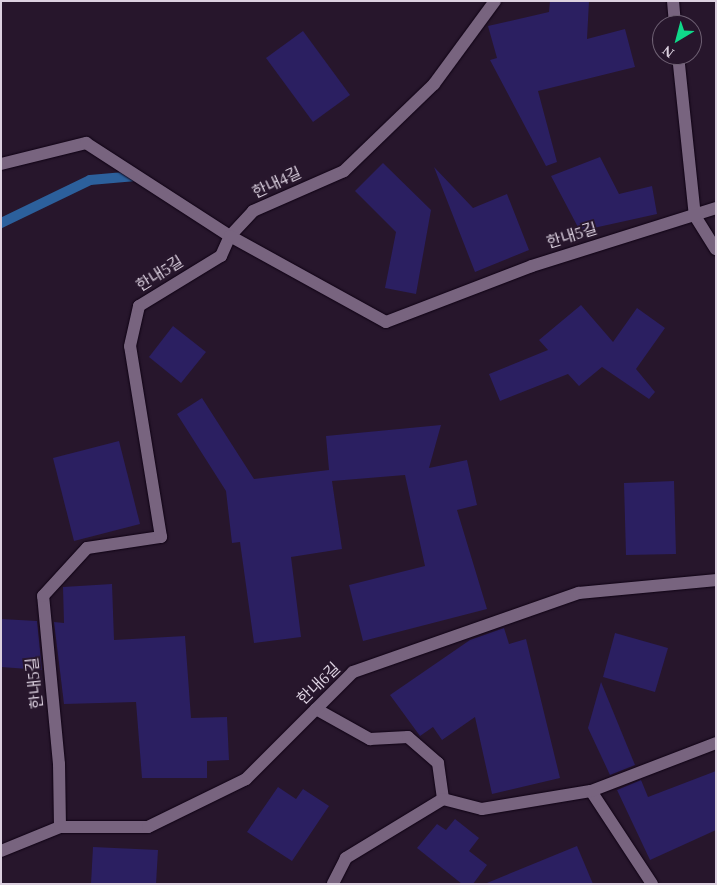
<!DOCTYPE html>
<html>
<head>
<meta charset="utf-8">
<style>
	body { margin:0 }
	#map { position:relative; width:717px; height:885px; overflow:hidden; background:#27162c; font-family:"Times New Roman","Noto Sans KR",serif }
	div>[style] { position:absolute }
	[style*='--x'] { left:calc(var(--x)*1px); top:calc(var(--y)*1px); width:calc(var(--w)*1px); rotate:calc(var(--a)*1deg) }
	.stream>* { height:10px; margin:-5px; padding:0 5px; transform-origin:5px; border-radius:5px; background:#2c609c }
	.building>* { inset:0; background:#2b1f61 }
	.roads { filter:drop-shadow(0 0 1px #0f0214) drop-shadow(0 0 1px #0f0214) }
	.minor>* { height:12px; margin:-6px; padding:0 6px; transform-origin:6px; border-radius:6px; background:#78647f }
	span { translate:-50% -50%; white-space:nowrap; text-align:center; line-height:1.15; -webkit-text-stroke:4px #27162c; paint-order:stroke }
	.street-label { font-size:16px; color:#dcd1e0 }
	.frame { position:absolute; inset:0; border:2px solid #dcd1e0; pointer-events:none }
	.north { position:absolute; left:652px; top:15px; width:50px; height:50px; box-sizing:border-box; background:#27162c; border:1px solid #6f6174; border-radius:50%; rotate:217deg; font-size:14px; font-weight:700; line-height:20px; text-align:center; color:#dcd1e0 }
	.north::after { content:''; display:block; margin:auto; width:18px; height:22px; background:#0fd98a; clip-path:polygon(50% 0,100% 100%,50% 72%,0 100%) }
</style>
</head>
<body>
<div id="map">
	<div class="stream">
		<div style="--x:1;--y:223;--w:99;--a:-25.8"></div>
		<div style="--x:90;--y:180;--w:46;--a:-5"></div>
	</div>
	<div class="building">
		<div style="clip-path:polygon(550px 1px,589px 1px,587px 39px,625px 29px,635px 67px,538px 91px,557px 162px,546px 166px,490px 60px,497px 58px,488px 26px,549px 12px)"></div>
		<div style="clip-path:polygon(303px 31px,350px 95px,313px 122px,266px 58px)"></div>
		<div style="clip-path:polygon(600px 157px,619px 194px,652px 186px,657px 214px,580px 231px,551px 176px)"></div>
		<div style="clip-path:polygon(383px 163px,431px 210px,416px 294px,385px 288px,396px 232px,355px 191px)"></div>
		<div style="clip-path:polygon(434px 167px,473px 208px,507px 194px,529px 250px,475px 272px)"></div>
		<div style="clip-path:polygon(581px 305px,613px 342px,637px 308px,665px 328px,636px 369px,655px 392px,649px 399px,602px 367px,579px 386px,568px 374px,500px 401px,489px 374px,548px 350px,539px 340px)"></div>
		<div style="clip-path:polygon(173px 326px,206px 352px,181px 383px,149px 357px)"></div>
		<div style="clip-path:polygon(202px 398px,254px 479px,329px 470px,326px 436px,441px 425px,429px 468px,467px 460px,477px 505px,457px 510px,487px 609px,363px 641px,349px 585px,425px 566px,405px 475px,332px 481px,342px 549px,291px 557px,301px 637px,254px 643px,240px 542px,232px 543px,226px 491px,177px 414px)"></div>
		<div style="clip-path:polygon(119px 441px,140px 524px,74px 541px,53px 458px)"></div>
		<div style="clip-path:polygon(674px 481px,676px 554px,626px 555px,624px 483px)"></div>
		<div style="clip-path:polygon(112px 584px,114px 640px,185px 636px,191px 718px,227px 717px,229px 760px,207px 761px,207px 778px,142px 778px,136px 702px,64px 704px,54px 622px,64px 623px,63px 587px)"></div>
		<div style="clip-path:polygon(1px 619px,37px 621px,42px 670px,1px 667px)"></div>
		<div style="clip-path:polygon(504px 628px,509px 644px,526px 639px,560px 778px,492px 794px,475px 717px,442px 740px,433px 727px,420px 736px,390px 695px,470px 640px)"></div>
		<div style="clip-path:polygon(615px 633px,668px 648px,655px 692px,603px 677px)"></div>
		<div style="clip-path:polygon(601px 682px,635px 765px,610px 775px,588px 728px)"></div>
		<div style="clip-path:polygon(716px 771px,716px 830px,650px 860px,617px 790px,641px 780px,648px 797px)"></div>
		<div style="clip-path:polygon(278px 787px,296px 799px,303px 789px,329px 806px,292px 861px,247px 832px)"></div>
		<div style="clip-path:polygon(455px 819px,479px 838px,469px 851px,487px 865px,473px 884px,462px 884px,417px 848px,437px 824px,446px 830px)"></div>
		<div style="clip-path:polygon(577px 846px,593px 884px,487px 884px,487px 883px)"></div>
		<div style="clip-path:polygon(93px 847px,158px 850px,156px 884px,91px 884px)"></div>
	</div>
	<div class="roads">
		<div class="minor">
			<div style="--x:673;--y:1;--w:24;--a:85"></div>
			<div style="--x:678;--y:55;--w:162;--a:84"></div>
			<div style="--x:695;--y:216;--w:39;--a:58"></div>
			<div style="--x:1;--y:164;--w:88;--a:-13.9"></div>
			<div style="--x:86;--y:143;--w:171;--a:32.9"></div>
			<div style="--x:230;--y:236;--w:34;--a:-47"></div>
			<div style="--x:253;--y:211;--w:99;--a:-23.7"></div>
			<div style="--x:344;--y:171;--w:125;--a:-44"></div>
			<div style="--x:434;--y:84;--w:103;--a:-53.7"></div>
			<div style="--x:316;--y:709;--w:62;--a:29.1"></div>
			<div style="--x:370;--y:739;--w:38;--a:-3"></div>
			<div style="--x:408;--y:737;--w:40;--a:41"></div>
			<div style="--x:438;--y:763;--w:36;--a:82"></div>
			<div style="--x:443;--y:799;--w:114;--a:148.7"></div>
			<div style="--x:346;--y:858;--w:29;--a:117"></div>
			<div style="--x:591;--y:791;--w:111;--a:56.7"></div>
			<div style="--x:443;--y:799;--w:40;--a:14.4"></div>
			<div style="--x:482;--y:809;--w:110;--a:-9.4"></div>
			<div style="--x:591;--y:791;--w:134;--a:-21"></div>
			<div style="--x:60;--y:827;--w:63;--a:-90.9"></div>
			<div style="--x:59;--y:764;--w:169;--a:-95.4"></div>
			<div style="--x:43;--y:596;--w:65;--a:-47.5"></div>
			<div style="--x:87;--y:548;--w:75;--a:-8.5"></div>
			<div style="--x:161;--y:537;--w:193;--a:-99.2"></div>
			<div style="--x:130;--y:346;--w:41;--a:-77.3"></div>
			<div style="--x:139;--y:306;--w:96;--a:-31.4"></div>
			<div style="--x:221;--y:256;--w:22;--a:-66"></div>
			<div style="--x:230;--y:236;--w:178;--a:28.9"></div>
			<div style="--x:386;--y:322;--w:156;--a:-21"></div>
			<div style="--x:532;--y:266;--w:193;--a:-17.5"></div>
			<div style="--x:1;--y:851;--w:64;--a:-22.1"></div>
			<div style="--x:60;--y:827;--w:88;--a:0"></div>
			<div style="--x:148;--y:827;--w:109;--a:-26.1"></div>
			<div style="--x:246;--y:779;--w:151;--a:-45"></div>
			<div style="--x:353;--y:672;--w:239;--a:-19.3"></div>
			<div style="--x:579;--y:593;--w:138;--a:-5.4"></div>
		</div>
	</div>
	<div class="street-label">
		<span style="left:277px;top:183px;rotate:-25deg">한내4길</span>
		<span style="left:572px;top:236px;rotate:-17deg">한내5길</span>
		<span style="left:160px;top:274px;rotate:-32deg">한내5길</span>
		<span style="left:35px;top:683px;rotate:-96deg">한내5길</span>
		<span style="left:319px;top:684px;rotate:-44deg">한내6길</span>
	</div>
	<div class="frame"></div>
	<div class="north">N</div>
</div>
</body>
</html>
